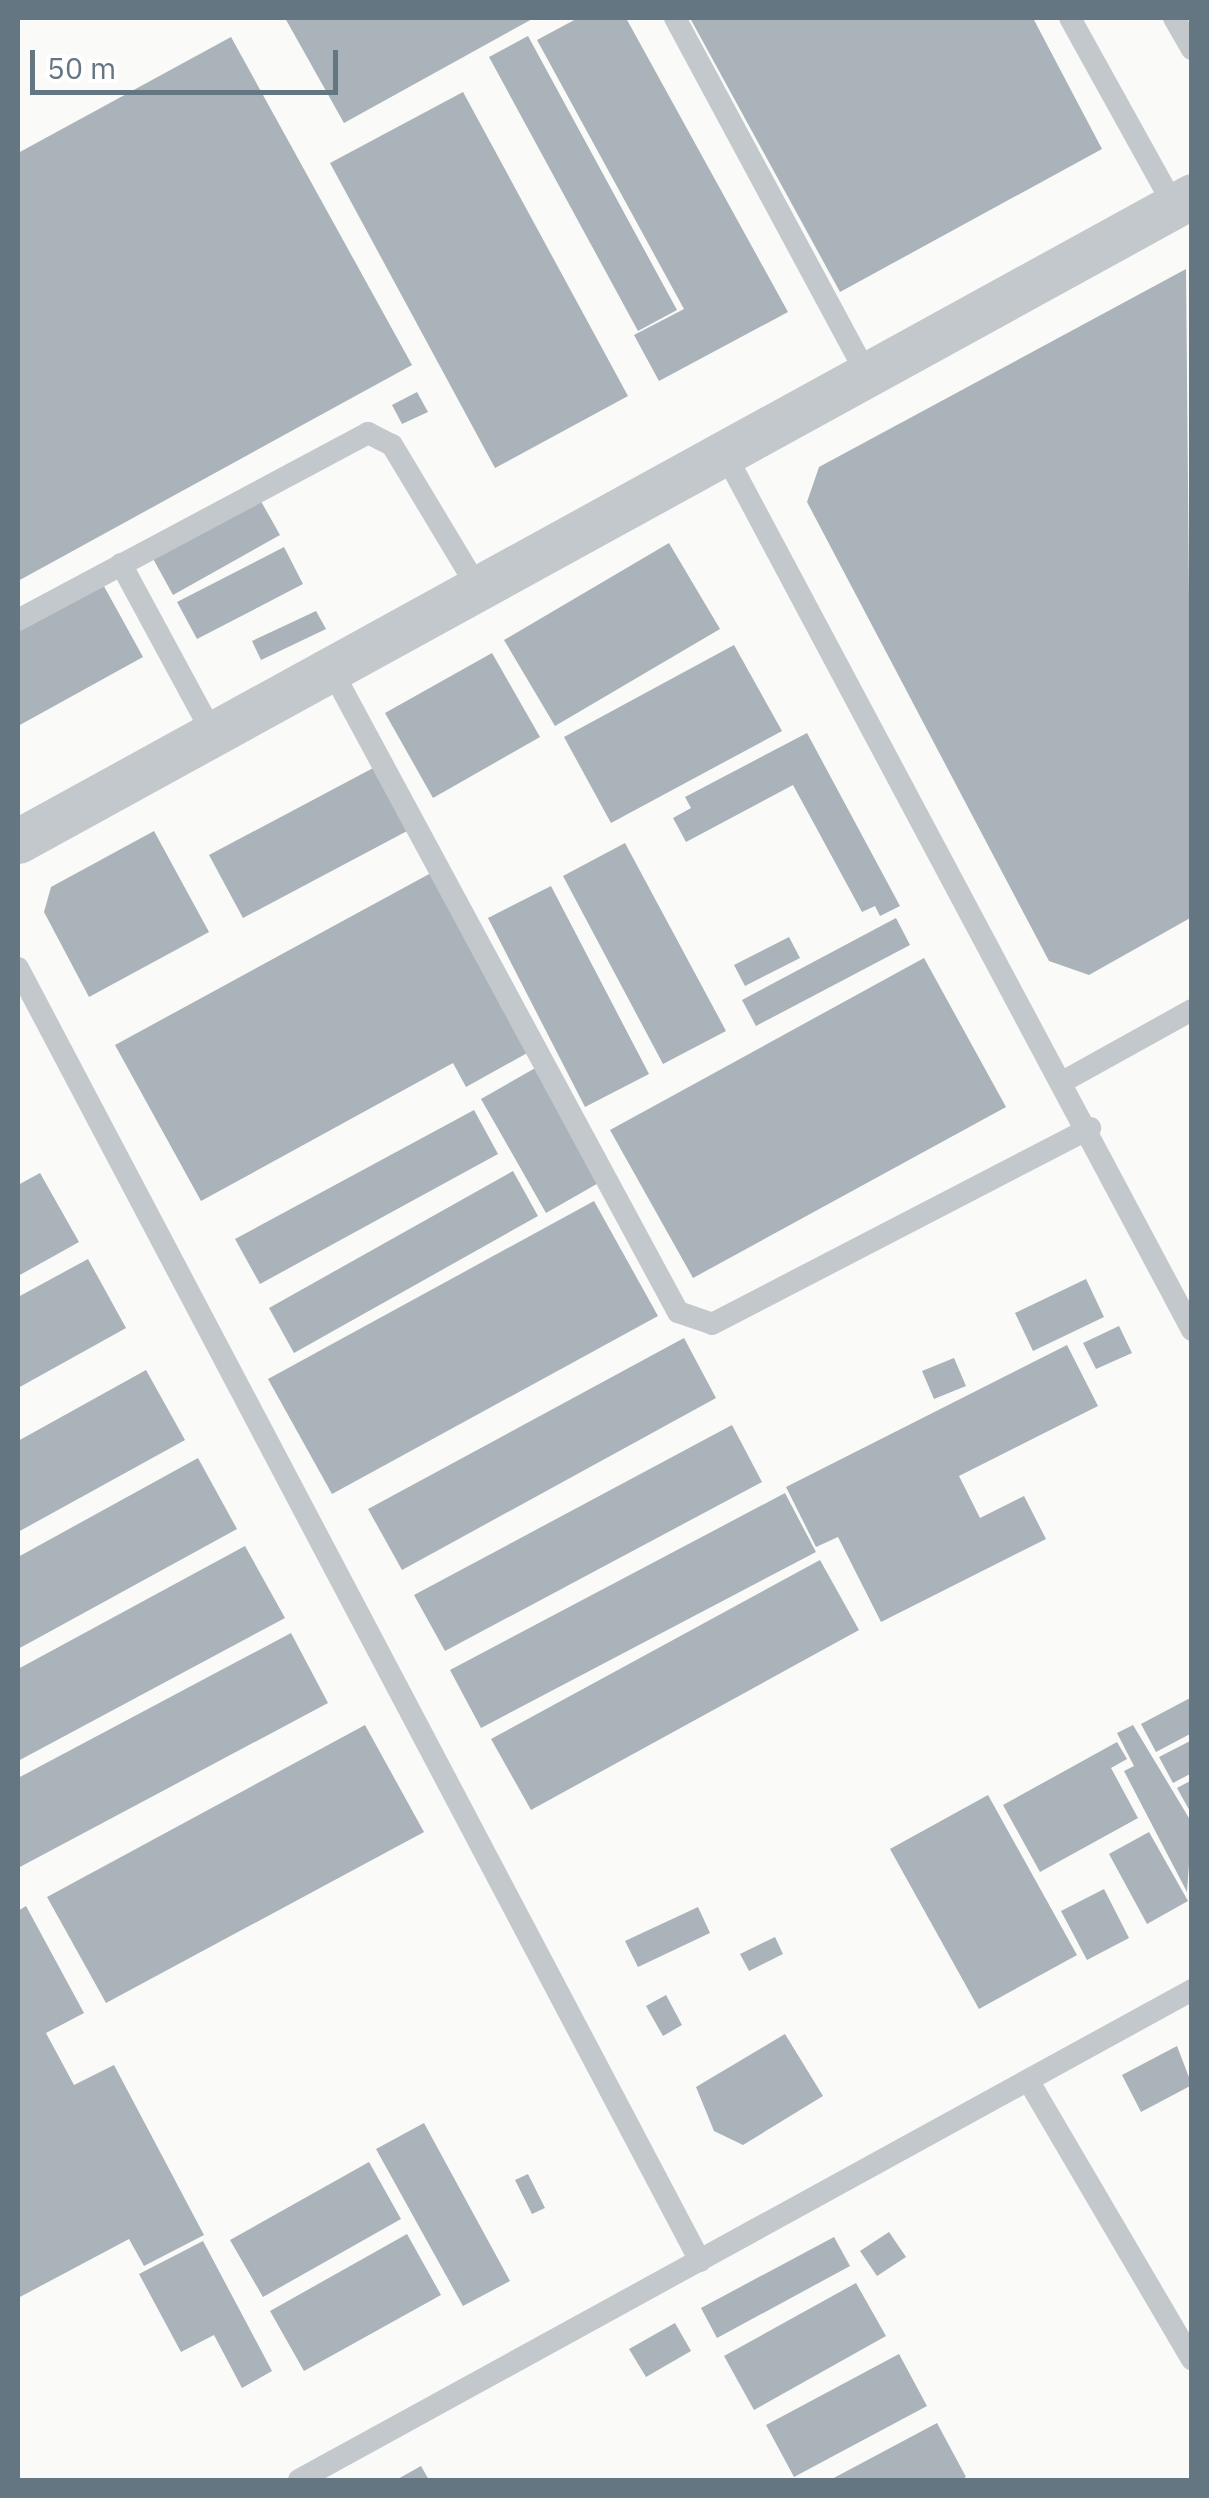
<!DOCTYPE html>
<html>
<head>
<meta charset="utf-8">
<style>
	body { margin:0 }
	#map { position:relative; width:1209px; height:2498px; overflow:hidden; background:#fafaf8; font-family:"IBM Plex Sans",sans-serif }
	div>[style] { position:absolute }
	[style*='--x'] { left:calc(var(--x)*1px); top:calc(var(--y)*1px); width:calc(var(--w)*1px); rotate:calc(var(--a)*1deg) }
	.building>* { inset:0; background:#aab3b9 }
	.service>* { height:22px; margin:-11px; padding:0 11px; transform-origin:11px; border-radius:11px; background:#c3c8cc }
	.minor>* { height:45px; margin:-22.5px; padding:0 22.5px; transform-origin:22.5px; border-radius:22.5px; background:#c3c8cc }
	span { translate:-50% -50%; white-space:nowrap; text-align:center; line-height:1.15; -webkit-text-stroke:10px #fff; paint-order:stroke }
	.frame { position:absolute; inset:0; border:20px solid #657683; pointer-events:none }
	.scale { position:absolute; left:30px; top:50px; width:308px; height:45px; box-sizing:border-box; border:5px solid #657683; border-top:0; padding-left:12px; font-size:30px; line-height:35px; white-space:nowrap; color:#657683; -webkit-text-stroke:8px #fff; paint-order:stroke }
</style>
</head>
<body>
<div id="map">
	<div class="building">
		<div style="clip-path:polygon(285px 18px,534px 18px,344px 123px)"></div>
		<div style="clip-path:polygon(578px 18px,626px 18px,788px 312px,659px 381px,634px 335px,684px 309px,537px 40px)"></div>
		<div style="clip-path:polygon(690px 18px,1033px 18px,1102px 149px,840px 292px)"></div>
		<div style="clip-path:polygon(528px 36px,677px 310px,638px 331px,489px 57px)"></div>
		<div style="clip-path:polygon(231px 37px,412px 365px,18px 581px,18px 153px)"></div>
		<div style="clip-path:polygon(463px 92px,628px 396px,495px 468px,330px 163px)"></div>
		<div style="clip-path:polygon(1186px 269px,1192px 917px,1089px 975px,1049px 961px,807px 502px,819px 467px)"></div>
		<div style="clip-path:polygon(417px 392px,428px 412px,402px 424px,392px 405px)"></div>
		<div style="clip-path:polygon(258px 496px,280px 535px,173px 595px,151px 555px)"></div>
		<div style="clip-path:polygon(669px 543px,720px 629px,555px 726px,504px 640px)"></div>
		<div style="clip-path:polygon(284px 547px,303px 584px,197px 639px,177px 602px)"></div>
		<div style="clip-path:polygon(100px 579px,143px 657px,18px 726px,18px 624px)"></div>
		<div style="clip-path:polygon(316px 611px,326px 629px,261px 660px,252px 641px)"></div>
		<div style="clip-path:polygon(734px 645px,782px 731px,611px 823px,564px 737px)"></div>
		<div style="clip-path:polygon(492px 653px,540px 737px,433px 798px,385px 713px)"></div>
		<div style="clip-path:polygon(807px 733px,900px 906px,880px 916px,875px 906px,862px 912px,793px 785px,686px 842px,673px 818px,691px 808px,685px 797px)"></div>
		<div style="clip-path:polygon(375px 767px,409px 830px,243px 918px,209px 855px)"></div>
		<div style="clip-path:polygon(154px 831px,209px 932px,89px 997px,44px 912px,51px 887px)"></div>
		<div style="clip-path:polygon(625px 843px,726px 1031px,663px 1064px,563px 876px)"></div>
		<div style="clip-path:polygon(431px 873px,529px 1052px,466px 1087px,453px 1063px,201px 1201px,115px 1045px)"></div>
		<div style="clip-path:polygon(551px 886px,649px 1074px,585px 1107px,488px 918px)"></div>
		<div style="clip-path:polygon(896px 918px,910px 945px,756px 1026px,742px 1000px)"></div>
		<div style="clip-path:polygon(789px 937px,800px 958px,745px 986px,734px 965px)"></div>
		<div style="clip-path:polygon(924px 958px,1006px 1107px,693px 1278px,610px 1130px)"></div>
		<div style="clip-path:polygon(537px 1067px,602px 1181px,546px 1213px,481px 1099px)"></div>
		<div style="clip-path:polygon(474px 1110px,498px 1154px,260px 1284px,235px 1239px)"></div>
		<div style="clip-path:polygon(513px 1171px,538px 1216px,294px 1353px,269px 1308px)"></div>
		<div style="clip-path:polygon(40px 1173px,79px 1242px,18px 1276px,18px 1185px)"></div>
		<div style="clip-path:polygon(594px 1201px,658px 1316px,332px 1494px,268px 1379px)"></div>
		<div style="clip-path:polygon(88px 1259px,126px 1328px,18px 1388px,18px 1297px)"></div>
		<div style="clip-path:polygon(1086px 1279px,1104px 1317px,1033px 1351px,1015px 1313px)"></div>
		<div style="clip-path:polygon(1119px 1326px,1132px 1353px,1096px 1369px,1083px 1343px)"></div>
		<div style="clip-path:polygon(684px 1338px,716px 1398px,402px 1570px,368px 1509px)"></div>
		<div style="clip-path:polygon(1067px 1345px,1098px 1406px,959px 1476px,980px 1518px,1024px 1496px,1046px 1539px,881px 1622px,838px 1537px,816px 1547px,786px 1487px)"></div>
		<div style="clip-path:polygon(954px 1358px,966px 1386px,934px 1399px,922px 1371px)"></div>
		<div style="clip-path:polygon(146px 1370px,185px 1440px,18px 1532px,18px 1441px)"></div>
		<div style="clip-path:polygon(732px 1425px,762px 1482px,445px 1651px,414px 1595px)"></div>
		<div style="clip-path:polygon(198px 1458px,237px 1529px,18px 1649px,18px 1557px)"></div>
		<div style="clip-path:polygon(785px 1493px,816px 1552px,481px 1728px,450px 1670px)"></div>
		<div style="clip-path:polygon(245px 1546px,285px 1618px,18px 1761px,18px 1669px)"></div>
		<div style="clip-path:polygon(820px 1560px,859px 1630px,531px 1810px,491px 1739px)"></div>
		<div style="clip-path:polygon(291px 1633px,328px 1703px,18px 1868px,18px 1778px)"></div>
		<div style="clip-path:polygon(1192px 1697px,1192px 1733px,1156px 1752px,1141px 1724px)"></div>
		<div style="clip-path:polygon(365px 1725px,424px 1832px,106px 2003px,47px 1897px)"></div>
		<div style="clip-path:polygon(1133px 1725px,1192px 1823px,1187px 1892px,1124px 1771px,1134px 1766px,1117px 1733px)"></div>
		<div style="clip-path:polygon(1192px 1740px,1192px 1773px,1173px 1783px,1159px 1757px)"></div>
		<div style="clip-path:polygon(1117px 1742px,1127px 1759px,1111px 1768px,1138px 1818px,1040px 1872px,1003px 1805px)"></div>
		<div style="clip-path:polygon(1192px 1780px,1192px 1815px,1177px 1788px)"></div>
		<div style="clip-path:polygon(988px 1795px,1077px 1955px,979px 2009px,890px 1849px)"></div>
		<div style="clip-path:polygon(1149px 1832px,1188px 1901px,1147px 1924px,1109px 1854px)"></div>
		<div style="clip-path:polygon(1104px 1889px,1129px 1938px,1087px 1960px,1061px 1911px)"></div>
		<div style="clip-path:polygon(26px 1906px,84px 2013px,46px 2033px,74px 2085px,114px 2065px,204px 2235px,144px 2266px,129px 2239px,18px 2298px,18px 1911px)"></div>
		<div style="clip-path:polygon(698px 1907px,710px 1933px,638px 1967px,625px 1941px)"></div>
		<div style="clip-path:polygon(775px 1937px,783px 1954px,749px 1971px,740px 1954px)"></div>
		<div style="clip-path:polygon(666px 1995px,682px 2025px,663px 2036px,646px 2006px)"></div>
		<div style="clip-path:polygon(785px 2034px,823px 2096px,743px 2145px,714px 2131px,696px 2087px)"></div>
		<div style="clip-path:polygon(1177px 2046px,1192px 2085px,1141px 2112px,1122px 2075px)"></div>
		<div style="clip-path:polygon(424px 2123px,510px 2281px,463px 2306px,376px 2149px)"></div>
		<div style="clip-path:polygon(369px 2162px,401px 2219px,263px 2297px,230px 2240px)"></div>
		<div style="clip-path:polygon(528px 2174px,545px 2208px,532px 2214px,515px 2180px)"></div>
		<div style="clip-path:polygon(889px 2232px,906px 2257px,877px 2276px,860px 2251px)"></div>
		<div style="clip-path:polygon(407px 2234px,441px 2295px,304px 2371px,270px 2311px)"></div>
		<div style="clip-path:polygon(834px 2237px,850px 2266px,717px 2338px,701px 2308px)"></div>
		<div style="clip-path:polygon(203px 2241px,272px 2371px,242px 2388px,214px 2335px,181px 2352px,139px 2274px)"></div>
		<div style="clip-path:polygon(856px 2283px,886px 2336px,754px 2410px,724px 2356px)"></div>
		<div style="clip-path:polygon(675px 2323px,691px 2351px,646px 2377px,629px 2349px)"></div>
		<div style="clip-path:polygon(899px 2354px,927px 2406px,794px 2477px,766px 2425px)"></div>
		<div style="clip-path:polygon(937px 2423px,966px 2477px,960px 2480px,830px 2480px)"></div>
		<div style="clip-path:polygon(421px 2466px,429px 2480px,396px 2480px)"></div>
	</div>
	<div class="service">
		<div style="--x:675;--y:18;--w:405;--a:61.7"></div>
		<div style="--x:1070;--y:18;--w:215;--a:61"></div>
		<div style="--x:1174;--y:18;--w:36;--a:60"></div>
		<div style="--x:724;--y:452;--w:995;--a:61.94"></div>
		<div style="--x:121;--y:564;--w:193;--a:61.6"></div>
		<div style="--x:18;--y:620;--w:397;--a:-28.1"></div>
		<div style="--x:368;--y:433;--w:27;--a:27"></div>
		<div style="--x:392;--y:445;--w:167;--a:59"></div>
		<div style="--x:331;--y:669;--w:731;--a:61.65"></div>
		<div style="--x:678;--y:1312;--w:36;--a:19"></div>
		<div style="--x:712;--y:1324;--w:426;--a:-27.4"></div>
		<div style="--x:18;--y:968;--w:1462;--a:62.19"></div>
		<div style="--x:1064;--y:1081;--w:146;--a:-29"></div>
		<div style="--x:1028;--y:2080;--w:324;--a:59.6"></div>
		<div style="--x:299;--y:2480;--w:1019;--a:-28.75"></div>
	</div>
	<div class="minor">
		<div style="--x:18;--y:841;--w:1340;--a:-28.78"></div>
	</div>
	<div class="frame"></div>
	<div class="scale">50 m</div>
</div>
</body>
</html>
